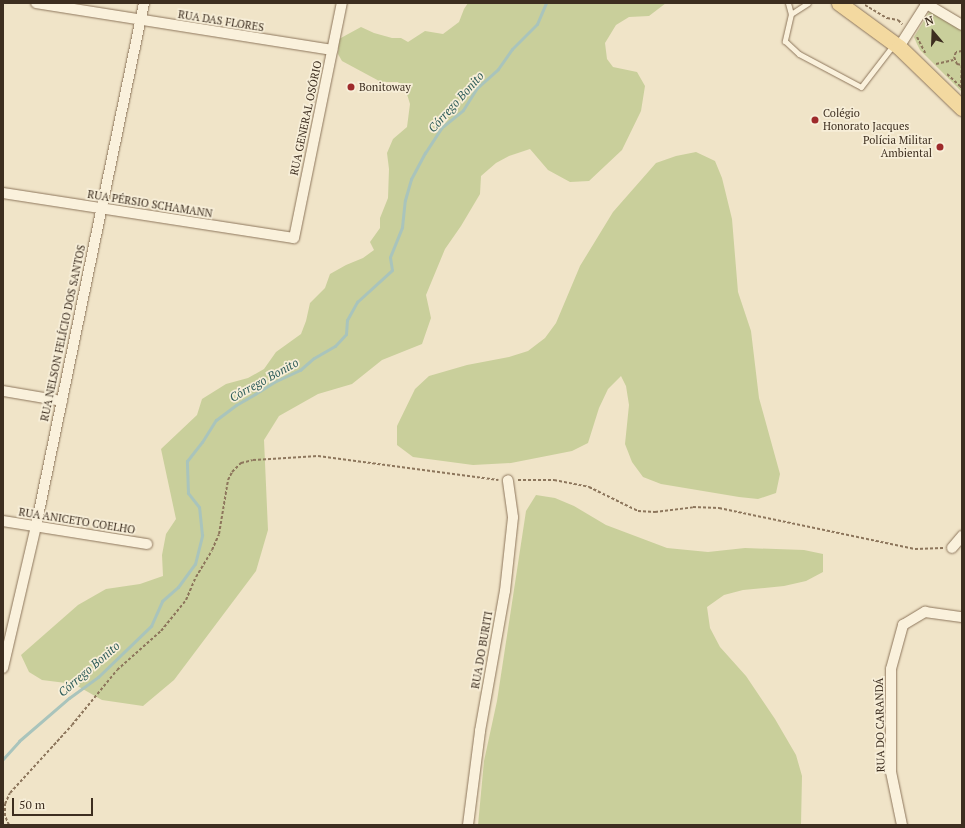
<!DOCTYPE html>
<html>
<head>
<meta charset="utf-8">
<style>
	body { margin:0 }
	#map { position:relative; width:965px; height:828px; overflow:hidden; background:#f0e4c8; font-family:"PT Serif",serif }
	div>[style] { position:absolute }
	[style*='--x'] { left:calc(var(--x)*1px); top:calc(var(--y)*1px); width:calc(var(--w)*1px); rotate:calc(var(--a)*1deg) }
	.green>* { inset:0; background:#c9cf9b }
	.stream>* { height:3px; margin:-1.5px; padding:0 1.5px; transform-origin:1.5px; border-radius:1.5px; background:#a9c4bc }
	.path>* { height:2px; margin-top:-1px; transform-origin:0; background:repeating-linear-gradient(90deg,#8d765c 0 3px,transparent 0 5px) }
	.roads { filter:drop-shadow(0 0 1px #8d765c) drop-shadow(0 0 1px #8d765c) }
	.service>* { height:5px; margin:-2.5px; padding:0 2.5px; transform-origin:2.5px; border-radius:2.5px; background:#faf1dc }
	.minor>* { height:10px; margin:-5px; padding:0 5px; transform-origin:5px; border-radius:5px; background:#faf1dc }
	.primary>* { height:15px; margin:-7.5px; padding:0 7.5px; transform-origin:7.5px; border-radius:7.5px; background:#f3d9a0 }
	.dots>* { width:11px; height:11px; translate:-50% -50%; box-sizing:border-box; border:2px solid #f7eed8; border-radius:50% }
	span { translate:-50% -50%; white-space:nowrap; text-align:center; line-height:1.15; -webkit-text-stroke:3.5px #f7eed8; paint-order:stroke }
	.street-label { font-size:11px; color:#3d2e20 }
	.poi-label { font-size:11px; color:#3d2e20 }
	.left { translate:0 -50%; text-align:left }
	.right { translate:-100% -50%; text-align:right }
	.water-label { font-size:12px; color:#2f5d5a; font-style:italic }
	.frame { position:absolute; inset:0; border:4px solid #3d2e20; pointer-events:none }
	.north { position:absolute; left:913px; top:12px; width:40px; height:40px; -webkit-text-stroke:3px #f7eed8; paint-order:stroke; rotate:341deg; font-size:11px; font-weight:700; line-height:16px; text-align:center; color:#3d2e20 }
	.north::after { content:''; display:block; margin:auto; width:14px; height:18px; background:#3d2e20; clip-path:polygon(50% 0,100% 100%,50% 72%,0 100%) }
	.scale { position:absolute; left:12px; top:798px; width:81px; height:18px; box-sizing:border-box; border:2px solid #3d2e20; border-top:0; padding-left:5px; font-size:12px; line-height:14px; white-space:nowrap; color:#3d2e20; -webkit-text-stroke:3px #f7eed8; paint-order:stroke }
</style>
</head>
<body>
<div id="map">
	<div class="green">
		<div style="clip-path:polygon(468px 3px,666px 3px,649px 16px,629px 17px,616px 25px,605px 43px,607px 59px,613px 67px,637px 72px,645px 86px,641px 111px,622px 150px,589px 181px,570px 182px,548px 170px,530px 149px,509px 156px,496px 163px,481px 176px,480px 194px,461px 226px,445px 249px,426px 295px,431px 318px,422px 344px,382px 360px,352px 384px,318px 394px,279px 416px,264px 440px,268px 530px,256px 571px,174px 680px,143px 706px,102px 700px,74px 684px,42px 680px,29px 672px,21px 655px,78px 605px,106px 589px,140px 584px,163px 576px,162px 555px,166px 534px,176px 519px,161px 449px,197px 415px,202px 399px,226px 384px,248px 378px,264px 369px,276px 352px,301px 334px,306px 321px,310px 303px,325px 288px,330px 274px,346px 265px,363px 258px,374px 250px,370px 242px,380px 228px,380px 218px,388px 198px,389px 169px,387px 153px,393px 139px,407px 127px,410px 104px,406px 91px,398px 82px,381px 82px,342px 61px,338px 54px,339px 39px,361px 27px,374px 33px,392px 38px,401px 38px,408px 42px,425px 31px,443px 34px,459px 22px,464px 9px)"></div>
		<div style="clip-path:polygon(930px 11px,962px 30px,962px 92px,920px 50px,917px 44px,914px 37px)"></div>
		<div style="clip-path:polygon(696px 152px,715px 161px,722px 178px,732px 219px,738px 292px,751px 331px,759px 398px,780px 474px,776px 493px,758px 499px,739px 497px,661px 484px,643px 477px,632px 462px,625px 444px,629px 405px,626px 386px,621px 376px,608px 389px,599px 408px,588px 443px,572px 451px,511px 463px,473px 465px,413px 457px,397px 445px,397px 426px,415px 389px,429px 376px,467px 365px,509px 357px,528px 351px,545px 338px,556px 323px,580px 266px,613px 212px,656px 163px,676px 156px)"></div>
		<div style="clip-path:polygon(536px 495px,555px 498px,574px 506px,606px 525px,667px 548px,708px 552px,745px 548px,804px 550px,823px 554px,823px 572px,806px 581px,784px 586px,743px 590px,724px 595px,707px 607px,710px 628px,720px 647px,746px 676px,775px 719px,796px 755px,802px 776px,801px 825px,478px 825px,484px 761px,497px 701px,526px 511px)"></div>
	</div>
	<div class="stream">
		<div style="--x:3;--y:759;--w:24;--a:-48"></div>
		<div style="--x:19;--y:741;--w:66;--a:-40.7"></div>
		<div style="--x:69;--y:698;--w:36;--a:-36"></div>
		<div style="--x:98;--y:677;--w:74;--a:-43.9"></div>
		<div style="--x:151;--y:626;--w:27;--a:-66"></div>
		<div style="--x:162;--y:601;--w:21;--a:-41"></div>
		<div style="--x:178;--y:587;--w:29;--a:-54"></div>
		<div style="--x:195;--y:564;--w:30;--a:-76"></div>
		<div style="--x:202;--y:535;--w:28;--a:-96"></div>
		<div style="--x:199;--y:507;--w:18;--a:-128"></div>
		<div style="--x:188;--y:493;--w:32;--a:-92"></div>
		<div style="--x:187;--y:461;--w:24;--a:-52"></div>
		<div style="--x:202;--y:442;--w:26;--a:-58"></div>
		<div style="--x:216;--y:420;--w:25;--a:-37"></div>
		<div style="--x:236;--y:405;--w:22;--a:-30"></div>
		<div style="--x:255;--y:394;--w:22;--a:-32"></div>
		<div style="--x:274;--y:382;--w:29;--a:-25"></div>
		<div style="--x:300;--y:370;--w:18;--a:-41"></div>
		<div style="--x:314;--y:358;--w:24;--a:-30"></div>
		<div style="--x:335;--y:346;--w:16;--a:-47"></div>
		<div style="--x:346;--y:334;--w:14;--a:-86"></div>
		<div style="--x:347;--y:320;--w:21;--a:-61"></div>
		<div style="--x:357;--y:302;--w:47;--a:-42.4"></div>
		<div style="--x:392;--y:270;--w:13;--a:-99"></div>
		<div style="--x:390;--y:257;--w:32;--a:-68"></div>
		<div style="--x:402;--y:227;--w:27;--a:-84"></div>
		<div style="--x:405;--y:200;--w:22;--a:-74"></div>
		<div style="--x:411;--y:179;--w:30;--a:-62"></div>
		<div style="--x:425;--y:153;--w:30;--a:-57"></div>
		<div style="--x:441;--y:128;--w:28;--a:-39"></div>
		<div style="--x:463;--y:110;--w:26;--a:-58"></div>
		<div style="--x:477;--y:88;--w:28;--a:-42"></div>
		<div style="--x:498;--y:69;--w:24;--a:-55"></div>
		<div style="--x:512;--y:49;--w:35;--a:-45"></div>
		<div style="--x:537;--y:24;--w:23;--a:-67"></div>
	</div>
	<div class="path">
		<div style="--x:865;--y:5;--w:26;--a:31"></div>
		<div style="--x:887;--y:18;--w:11;--a:10"></div>
		<div style="--x:898;--y:20;--w:6;--a:45"></div>
		<div style="--x:917;--y:37;--w:18;--a:63"></div>
		<div style="--x:962;--y:51;--w:6;--a:171"></div>
		<div style="--x:956;--y:52;--w:5;--a:112"></div>
		<div style="--x:954;--y:57;--w:8;--a:67"></div>
		<div style="--x:957;--y:64;--w:5;--a:11"></div>
		<div style="--x:936;--y:64;--w:18;--a:-13"></div>
		<div style="--x:947;--y:74;--w:21;--a:43"></div>
		<div style="--x:961;--y:88;--w:23;--a:-88"></div>
		<div style="--x:518;--y:480;--w:36;--a:0"></div>
		<div style="--x:554;--y:480;--w:36;--a:11"></div>
		<div style="--x:589;--y:487;--w:55;--a:26.1"></div>
		<div style="--x:638;--y:511;--w:17;--a:3"></div>
		<div style="--x:655;--y:512;--w:38;--a:-7"></div>
		<div style="--x:693;--y:507;--w:26;--a:2"></div>
		<div style="--x:719;--y:508;--w:200;--a:11.8"></div>
		<div style="--x:915;--y:549;--w:28;--a:-2"></div>
		<div style="--x:9;--y:825;--w:10;--a:-114"></div>
		<div style="--x:5;--y:816;--w:12;--a:-90"></div>
		<div style="--x:5;--y:804;--w:12;--a:-66"></div>
		<div style="--x:10;--y:793;--w:92;--a:-47.6"></div>
		<div style="--x:72;--y:725;--w:71;--a:-50.7"></div>
		<div style="--x:117;--y:670;--w:59;--a:-41.6"></div>
		<div style="--x:161;--y:631;--w:40;--a:-51"></div>
		<div style="--x:186;--y:600;--w:25;--a:-67"></div>
		<div style="--x:196;--y:577;--w:31;--a:-59"></div>
		<div style="--x:212;--y:550;--w:17;--a:-66"></div>
		<div style="--x:219;--y:534;--w:55;--a:-80.5"></div>
		<div style="--x:228;--y:480;--w:9;--a:-63"></div>
		<div style="--x:232;--y:472;--w:13;--a:-45"></div>
		<div style="--x:241;--y:463;--w:12;--a:-14"></div>
		<div style="--x:253;--y:460;--w:65;--a:-3.5"></div>
		<div style="--x:318;--y:456;--w:182;--a:7.6"></div>
	</div>
	<div class="roads">
		<div class="service">
			<div style="--x:788;--y:3;--w:11;--a:75"></div>
			<div style="--x:791;--y:14;--w:28;--a:103"></div>
			<div style="--x:785;--y:41;--w:19;--a:43"></div>
			<div style="--x:799;--y:54;--w:70;--a:28"></div>
			<div style="--x:861;--y:87;--w:54;--a:-52.5"></div>
			<div style="--x:791;--y:14;--w:20;--a:-33"></div>
		</div>
		<div class="minor">
			<div style="--x:36;--y:3;--w:300;--a:9"></div>
			<div style="--x:925;--y:3;--w:43;--a:30.7"></div>
			<div style="--x:899;--y:47;--w:52;--a:-57.5"></div>
			<div style="--x:3;--y:193;--w:294;--a:8.8"></div>
			<div style="--x:294;--y:238;--w:240;--a:-78.5"></div>
			<div style="--x:3;--y:391;--w:60;--a:9.6"></div>
			<div style="--x:3;--y:521;--w:146;--a:9.1"></div>
			<div style="--x:952;--y:548;--w:16;--a:-50"></div>
			<div style="--x:3;--y:668;--w:146;--a:-76.9"></div>
			<div style="--x:36;--y:526;--w:534;--a:-78.33"></div>
			<div style="--x:468;--y:825;--w:95;--a:-82.7"></div>
			<div style="--x:480;--y:731;--w:142;--a:-79.9"></div>
			<div style="--x:505;--y:591;--w:74;--a:-83.8"></div>
			<div style="--x:513;--y:517;--w:37;--a:-98"></div>
			<div style="--x:902;--y:825;--w:54;--a:-101.7"></div>
			<div style="--x:891;--y:772;--w:103;--a:-90"></div>
			<div style="--x:891;--y:669;--w:46;--a:-74.7"></div>
			<div style="--x:903;--y:625;--w:26;--a:-31"></div>
			<div style="--x:925;--y:612;--w:37;--a:8"></div>
		</div>
		<div class="primary">
			<div style="--x:839;--y:3;--w:74;--a:36.3"></div>
			<div style="--x:899;--y:47;--w:88;--a:44.1"></div>
		</div>
	</div>
	<div class="dots">
		<div style="left:351px;top:87px;background:#9e2a2b"></div>
		<div style="left:815px;top:120px;background:#9e2a2b"></div>
		<div style="left:940px;top:147px;background:#9e2a2b"></div>
	</div>
	<div class="street-label">
		<span style="left:221px;top:21px;rotate:9deg">RUA DAS FLORES</span>
		<span style="left:306px;top:118px;rotate:-78deg">RUA GENERAL OSÓRIO</span>
		<span style="left:150px;top:204px;rotate:9deg">RUA PÉRSIO SCHAMANN</span>
		<span style="left:63px;top:333px;rotate:-78deg">RUA NELSON FELÍCIO DOS SANTOS</span>
		<span style="left:77px;top:521px;rotate:9deg">RUA ANICETO COELHO</span>
		<span style="left:482px;top:650px;rotate:-80deg">RUA DO BURITI</span>
		<span style="left:880px;top:725px;rotate:-91deg">RUA DO CARANDÁ</span>
	</div>
	<div class="poi-label">
		<span class="left" style="left:359px;top:87px">Bonitoway</span>
		<span class="left" style="left:823px;top:120px">Colégio<br>Honorato Jacques</span>
		<span class="right" style="left:932px;top:147px">Polícia Militar<br>Ambiental</span>
	</div>
	<div class="water-label">
		<span style="left:456px;top:102px;rotate:-48deg">Córrego Bonito</span>
		<span style="left:264px;top:380px;rotate:-29deg">Córrego Bonito</span>
		<span style="left:89px;top:669px;rotate:-41deg">Córrego Bonito</span>
	</div>
	<div class="frame"></div>
	<div class="north">N</div>
	<div class="scale">50 m</div>
</div>
</body>
</html>
